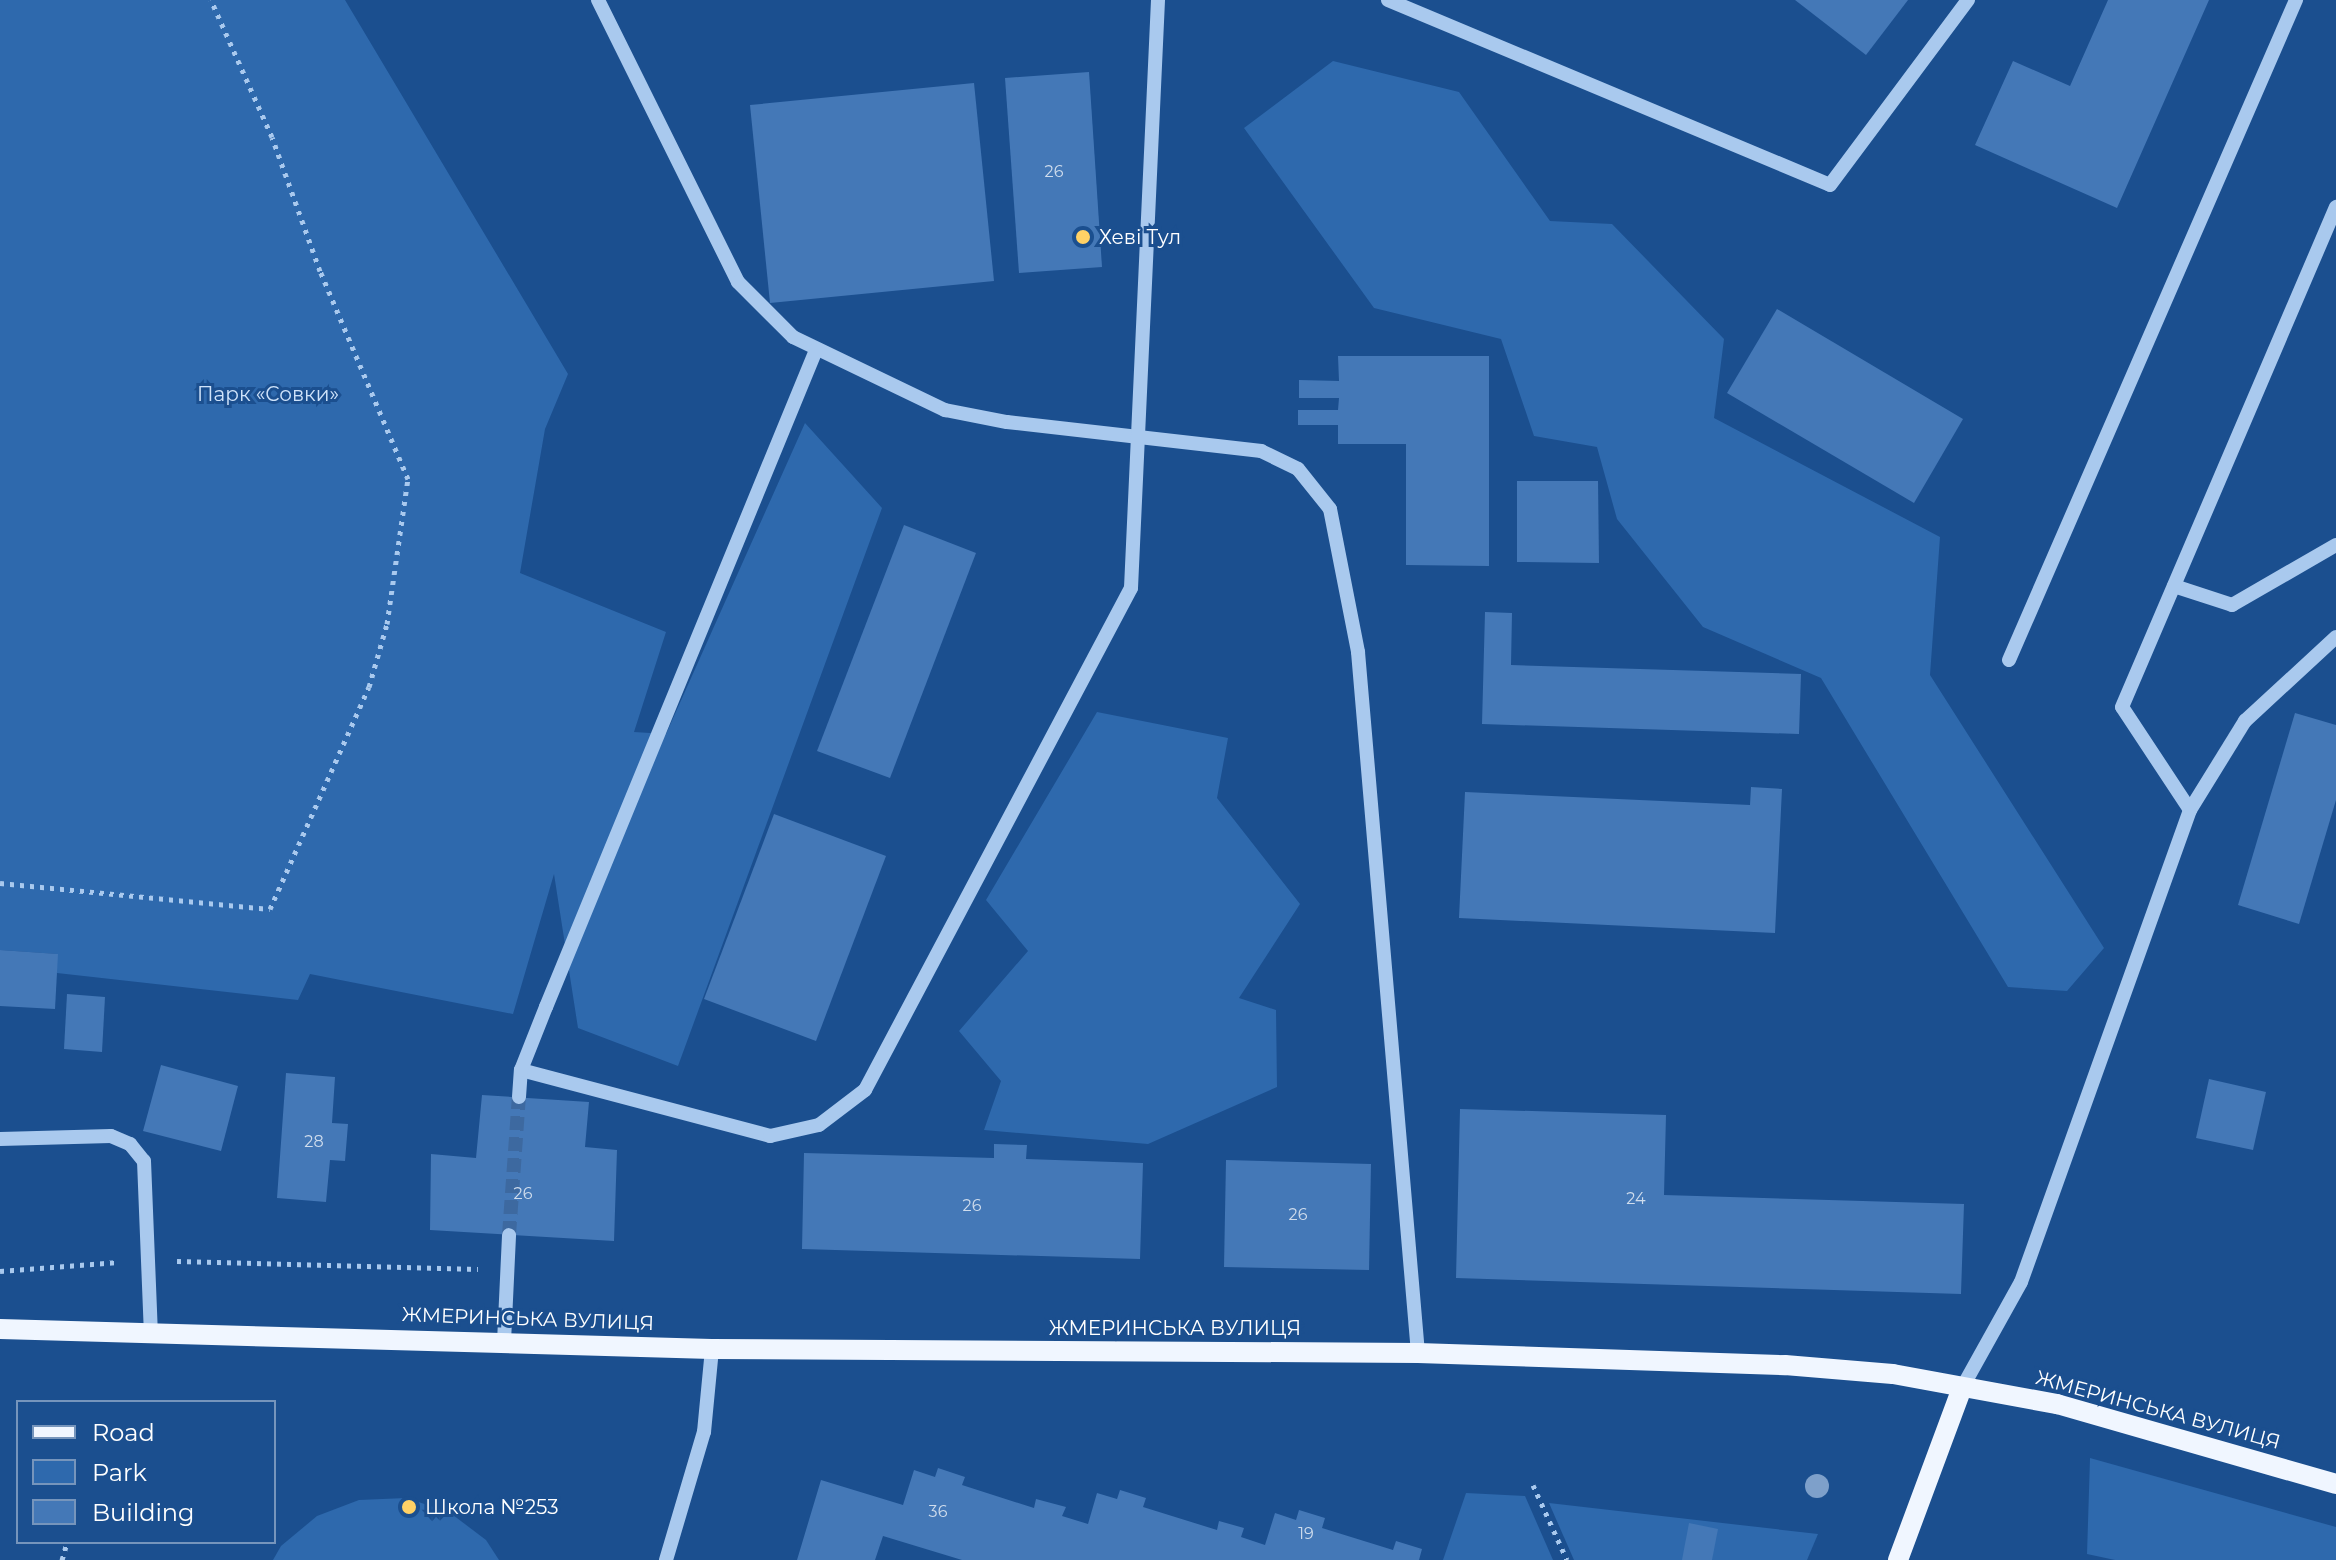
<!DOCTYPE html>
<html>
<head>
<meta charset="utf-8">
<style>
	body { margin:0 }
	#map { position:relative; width:2336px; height:1560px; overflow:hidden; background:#1b4f8f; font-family:Montserrat,sans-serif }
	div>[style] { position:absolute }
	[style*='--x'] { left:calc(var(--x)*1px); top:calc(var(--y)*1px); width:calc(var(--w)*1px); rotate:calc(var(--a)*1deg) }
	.green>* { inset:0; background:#2e69ad }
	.building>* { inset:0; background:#4478b7 }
	.minor-tunnel>* { height:14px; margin-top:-7px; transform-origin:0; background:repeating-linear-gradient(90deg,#3d69a0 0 14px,transparent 0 21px) }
	.path>* { height:5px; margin-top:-2.5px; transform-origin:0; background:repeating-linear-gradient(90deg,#a9c9ee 0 4px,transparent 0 10px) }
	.minor>* { height:14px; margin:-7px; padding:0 7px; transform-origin:7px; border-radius:7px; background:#a9c9ee }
	.major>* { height:20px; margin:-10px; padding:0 10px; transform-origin:10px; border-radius:10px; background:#f0f6ff }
	.trees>* { width:24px; height:24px; margin:-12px; border-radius:50%; background:#7ea0ca }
	.dots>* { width:22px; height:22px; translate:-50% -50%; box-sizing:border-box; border:4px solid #1b4f8f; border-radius:50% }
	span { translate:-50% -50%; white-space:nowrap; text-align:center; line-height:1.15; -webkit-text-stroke:6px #1b4f8f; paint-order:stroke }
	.number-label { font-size:16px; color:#d0dded }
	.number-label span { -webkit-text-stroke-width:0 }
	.poi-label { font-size:20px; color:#fff }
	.left { translate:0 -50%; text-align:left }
	.park-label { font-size:20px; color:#cfe3fa }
	.street-label { font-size:20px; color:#fff }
	.legend { position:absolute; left:16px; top:1400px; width:260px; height:144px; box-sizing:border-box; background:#1b4f8f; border:2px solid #7695bc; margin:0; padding:10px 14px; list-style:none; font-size:24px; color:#fff }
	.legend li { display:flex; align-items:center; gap:16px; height:40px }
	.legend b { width:40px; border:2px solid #7695bc }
</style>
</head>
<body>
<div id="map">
	<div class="green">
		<div style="clip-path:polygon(0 0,345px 0,568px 374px,545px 429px,520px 573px,666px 632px,634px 732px,666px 734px,805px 423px,882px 508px,678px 1066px,578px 1028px,554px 874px,513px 1014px,310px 974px,298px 1000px,57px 973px,57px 954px,0 950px)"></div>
		<div style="clip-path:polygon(1333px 61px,1459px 92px,1550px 221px,1612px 224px,1724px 339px,1714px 418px,1940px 537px,1930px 675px,2104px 948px,2067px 991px,2008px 987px,1821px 678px,1703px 627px,1617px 519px,1597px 447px,1534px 436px,1501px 339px,1374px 308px,1244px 128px)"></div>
		<div style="clip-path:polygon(1097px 712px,1228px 738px,1217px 798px,1300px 904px,1239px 998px,1276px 1010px,1277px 1087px,1148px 1144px,984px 1130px,1001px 1081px,959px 1031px,1028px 951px,986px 900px)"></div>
		<div style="clip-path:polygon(2090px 1458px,2336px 1527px,2336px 1560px,2115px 1560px,2087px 1554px)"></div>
		<div style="clip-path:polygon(1466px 1493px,1525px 1496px,1553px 1560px,1443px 1560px)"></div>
		<div style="clip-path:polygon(406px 1498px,449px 1512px,486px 1540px,499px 1560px,273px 1560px,281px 1546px,317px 1516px,359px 1500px)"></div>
		<div style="clip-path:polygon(1549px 1503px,1818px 1534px,1807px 1560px,1574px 1560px)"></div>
	</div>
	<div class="building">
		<div style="clip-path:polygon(1795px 0,1908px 0,1866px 55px)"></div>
		<div style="clip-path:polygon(2108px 0,2209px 0,2117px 208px,1975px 145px,2013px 61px,2070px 86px)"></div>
		<div style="clip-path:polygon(1089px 72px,1102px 267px,1019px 273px,1005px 78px)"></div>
		<div style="clip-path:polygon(974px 83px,994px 281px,770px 303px,750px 105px)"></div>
		<div style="clip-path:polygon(1777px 309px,1963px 419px,1914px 503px,1727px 393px)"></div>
		<div style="clip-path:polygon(1338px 356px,1489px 356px,1489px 566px,1406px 565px,1406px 444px,1338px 444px,1338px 425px,1298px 425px,1298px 410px,1338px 410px,1339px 398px,1299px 398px,1299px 380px,1339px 381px)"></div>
		<div style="clip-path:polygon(1517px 481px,1598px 481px,1599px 563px,1517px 562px)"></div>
		<div style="clip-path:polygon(904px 525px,976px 553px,890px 778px,817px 751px)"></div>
		<div style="clip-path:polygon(1485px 612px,1512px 613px,1511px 665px,1801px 674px,1799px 734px,1482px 724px)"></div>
		<div style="clip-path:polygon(2295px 713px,2336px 725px,2336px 800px,2299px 924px,2238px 905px)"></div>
		<div style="clip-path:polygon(1751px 787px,1782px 789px,1775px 933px,1459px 918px,1465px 792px,1750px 805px)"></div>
		<div style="clip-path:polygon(774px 814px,886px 856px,816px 1041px,704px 999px)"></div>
		<div style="clip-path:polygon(0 950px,58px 954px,55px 1009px,0 1006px)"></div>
		<div style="clip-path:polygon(67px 994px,105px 997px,102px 1052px,64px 1049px)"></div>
		<div style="clip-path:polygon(161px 1065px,238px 1086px,221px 1151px,143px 1131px)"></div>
		<div style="clip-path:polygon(286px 1073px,335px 1077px,332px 1123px,348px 1124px,345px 1161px,330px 1160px,326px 1202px,277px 1198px)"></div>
		<div style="clip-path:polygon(2209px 1079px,2266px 1092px,2253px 1150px,2196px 1138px)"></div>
		<div style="clip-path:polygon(482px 1095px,589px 1102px,585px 1147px,617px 1150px,614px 1241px,430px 1230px,431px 1154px,476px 1158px)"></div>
		<div style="clip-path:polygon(1460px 1109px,1666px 1115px,1664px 1195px,1964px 1204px,1961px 1294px,1456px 1278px)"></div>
		<div style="clip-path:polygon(994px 1144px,1027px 1145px,1026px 1159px,1143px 1163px,1140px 1259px,802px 1249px,804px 1153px,994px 1158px)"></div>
		<div style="clip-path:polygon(1226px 1160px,1371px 1164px,1369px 1270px,1224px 1267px)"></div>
		<div style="clip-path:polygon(938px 1468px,965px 1477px,962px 1485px,1034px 1508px,1036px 1499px,1066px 1507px,1062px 1516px,1088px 1524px,1097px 1493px,1117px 1499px,1120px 1490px,1146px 1498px,1143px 1507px,1217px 1530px,1219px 1521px,1244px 1528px,1241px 1537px,1265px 1545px,1275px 1513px,1296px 1520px,1299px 1510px,1325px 1518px,1322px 1528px,1393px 1550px,1396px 1541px,1422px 1549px,1419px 1560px,962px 1560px,883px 1536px,875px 1560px,797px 1560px,821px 1480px,903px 1505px,914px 1470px,935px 1477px)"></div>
		<div style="clip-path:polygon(1689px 1523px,1718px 1529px,1712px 1560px,1682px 1560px)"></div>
	</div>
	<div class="minor-tunnel">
		<div style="--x:509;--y:1235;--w:138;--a:-85.9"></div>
	</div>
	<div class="path">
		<div style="--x:0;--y:883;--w:271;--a:5.5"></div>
		<div style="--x:270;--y:909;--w:243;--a:-66"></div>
		<div style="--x:369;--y:687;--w:66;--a:-74.1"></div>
		<div style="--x:387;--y:624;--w:147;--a:-81.8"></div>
		<div style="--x:408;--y:479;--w:226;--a:-112.9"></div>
		<div style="--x:320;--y:271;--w:142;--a:-109.7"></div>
		<div style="--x:272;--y:137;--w:150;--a:-114"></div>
		<div style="--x:177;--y:1261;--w:301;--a:1.5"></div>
		<div style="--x:0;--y:1271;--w:119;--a:-4.3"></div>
		<div style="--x:1533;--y:1485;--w:82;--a:65.6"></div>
		<div style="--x:62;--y:1560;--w:19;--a:-74"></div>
	</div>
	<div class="minor">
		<div style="--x:598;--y:0;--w:315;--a:63.6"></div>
		<div style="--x:738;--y:282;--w:78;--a:45"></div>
		<div style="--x:793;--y:337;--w:169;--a:25.7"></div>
		<div style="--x:945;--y:410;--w:63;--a:11"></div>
		<div style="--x:1007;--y:422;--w:256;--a:6.5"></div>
		<div style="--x:1261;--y:451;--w:41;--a:25.9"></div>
		<div style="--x:1298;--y:469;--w:51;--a:51.3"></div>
		<div style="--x:1330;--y:509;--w:146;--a:78.9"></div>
		<div style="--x:1358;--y:652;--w:704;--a:85.11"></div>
		<div style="--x:1388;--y:0;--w:479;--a:22.7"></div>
		<div style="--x:1830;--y:185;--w:231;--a:-53.3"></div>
		<div style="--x:2174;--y:586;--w:61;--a:18.1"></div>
		<div style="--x:2232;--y:605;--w:120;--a:-30"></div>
		<div style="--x:2009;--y:660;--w:720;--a:-66.5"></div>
		<div style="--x:2190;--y:810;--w:123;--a:-123.4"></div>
		<div style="--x:2122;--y:707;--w:544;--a:-66.83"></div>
		<div style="--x:521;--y:1070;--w:258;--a:14.8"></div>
		<div style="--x:770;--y:1136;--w:50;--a:-12.7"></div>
		<div style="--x:819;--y:1125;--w:58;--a:-37.3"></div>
		<div style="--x:865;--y:1090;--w:568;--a:-62.08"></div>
		<div style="--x:1131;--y:588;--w:589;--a:-87.37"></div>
		<div style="--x:519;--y:1097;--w:27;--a:-86"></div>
		<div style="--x:521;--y:1070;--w:68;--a:-68.4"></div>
		<div style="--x:546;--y:1007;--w:710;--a:-67.66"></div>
		<div style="--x:0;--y:1139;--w:111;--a:-1.5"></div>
		<div style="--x:111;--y:1136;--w:21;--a:23"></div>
		<div style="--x:130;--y:1144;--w:22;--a:51"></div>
		<div style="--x:144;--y:1161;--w:172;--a:87.7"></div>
		<div style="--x:504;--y:1342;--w:107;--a:-87.3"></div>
		<div style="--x:1962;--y:1388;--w:121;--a:-60.9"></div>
		<div style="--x:2021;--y:1282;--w:501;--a:-70.3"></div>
		<div style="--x:2190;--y:810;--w:105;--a:-58.3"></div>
		<div style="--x:2245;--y:721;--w:124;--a:-42.7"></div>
		<div style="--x:666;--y:1560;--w:134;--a:-73.5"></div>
		<div style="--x:704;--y:1432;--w:83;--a:-84.5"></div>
	</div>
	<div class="major">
		<div style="--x:0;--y:1329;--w:712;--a:1.61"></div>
		<div style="--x:712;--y:1349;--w:706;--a:0.32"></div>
		<div style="--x:1418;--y:1353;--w:367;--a:1.9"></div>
		<div style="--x:1785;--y:1365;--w:108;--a:4.8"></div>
		<div style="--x:1893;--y:1374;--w:167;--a:10.4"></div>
		<div style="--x:2057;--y:1404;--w:290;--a:16"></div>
		<div style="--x:1898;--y:1560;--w:184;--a:-69.6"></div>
	</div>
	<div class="trees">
		<div style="left:1817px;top:1486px"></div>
	</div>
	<div class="dots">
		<div style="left:1083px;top:237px;background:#ffd166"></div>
		<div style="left:409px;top:1507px;background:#ffd166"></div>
	</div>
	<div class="number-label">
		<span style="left:1054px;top:172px">26</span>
		<span style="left:314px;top:1142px">28</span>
		<span style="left:523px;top:1194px">26</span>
		<span style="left:1636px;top:1199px">24</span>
		<span style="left:972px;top:1206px">26</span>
		<span style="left:1298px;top:1215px">26</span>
		<span style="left:938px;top:1512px">36</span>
		<span style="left:1306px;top:1534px">19</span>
	</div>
	<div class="poi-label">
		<span class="left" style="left:1099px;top:237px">Хеві Тул</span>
		<span class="left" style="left:425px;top:1507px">Школа №253</span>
	</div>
	<div class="park-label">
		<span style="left:268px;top:394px">Парк «Совки»</span>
	</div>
	<div class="street-label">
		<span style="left:528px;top:1319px;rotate:2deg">ЖМЕРИНСЬКА ВУЛИЦЯ</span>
		<span style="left:1175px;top:1328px">ЖМЕРИНСЬКА ВУЛИЦЯ</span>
		<span style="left:2158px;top:1410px;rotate:15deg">ЖМЕРИНСЬКА ВУЛИЦЯ</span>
	</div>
	<ul class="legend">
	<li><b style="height:10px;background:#f0f6ff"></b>Road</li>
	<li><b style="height:22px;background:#2e69ad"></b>Park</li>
	<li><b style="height:22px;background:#4478b7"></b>Building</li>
	</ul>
</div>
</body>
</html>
